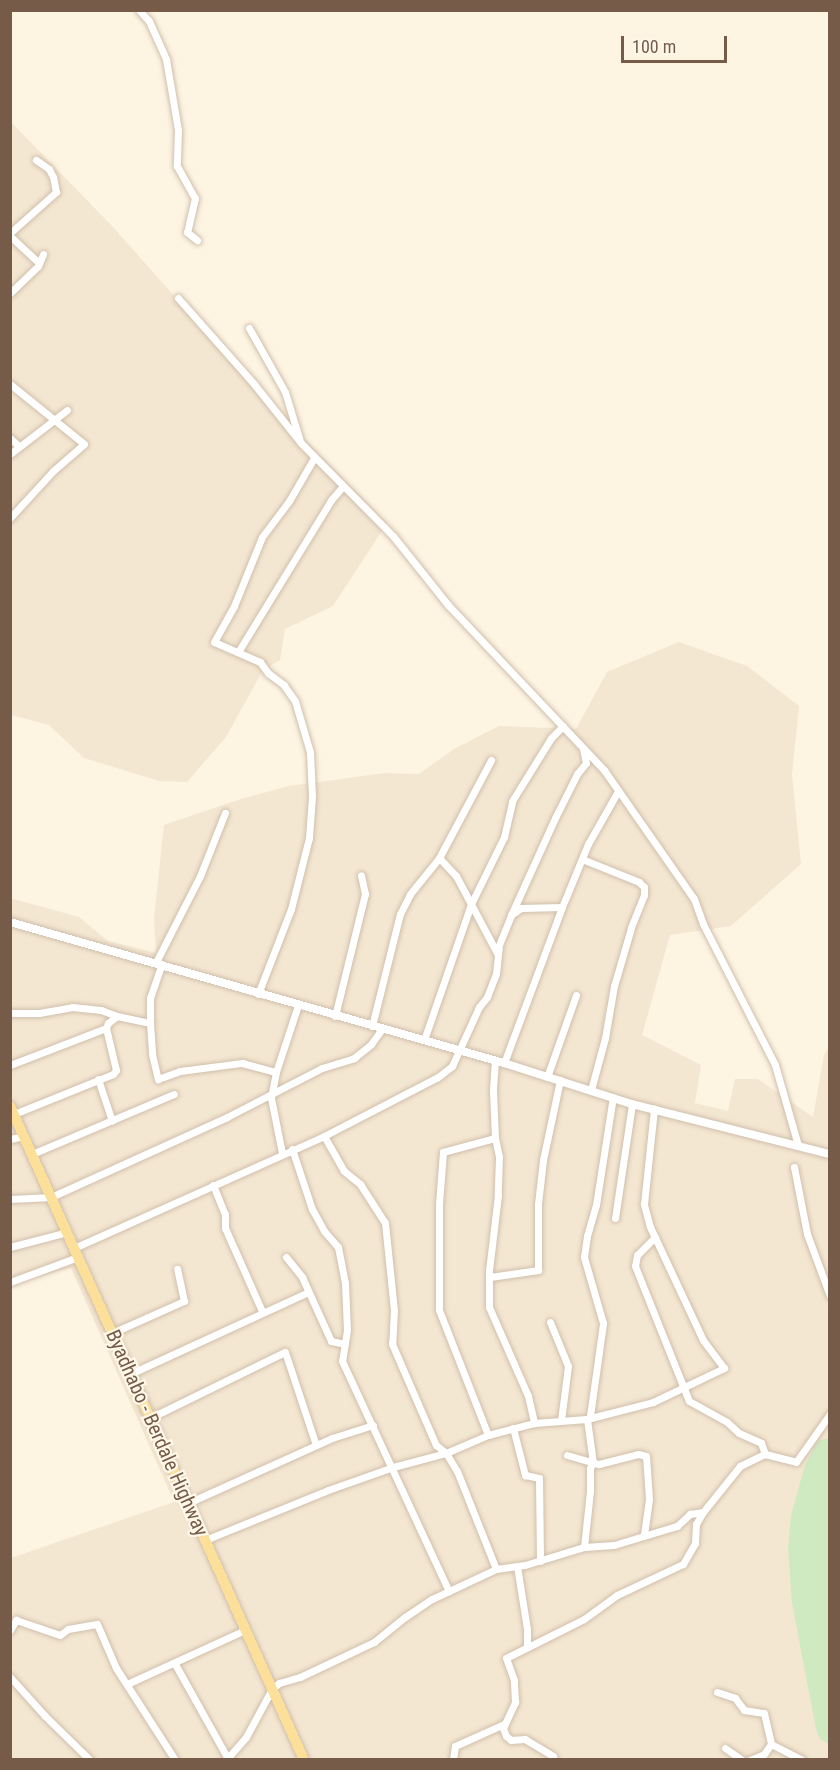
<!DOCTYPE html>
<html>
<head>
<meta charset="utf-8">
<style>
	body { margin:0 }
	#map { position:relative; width:840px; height:1770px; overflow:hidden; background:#fdf4e2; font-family:"Roboto Condensed",sans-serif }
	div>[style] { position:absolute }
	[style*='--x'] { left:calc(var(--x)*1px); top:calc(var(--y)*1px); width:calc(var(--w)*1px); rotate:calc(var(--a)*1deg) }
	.residential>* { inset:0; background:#f4e7d1 }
	.green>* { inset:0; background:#cfeac1 }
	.roads { filter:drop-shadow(0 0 2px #d0bfac) drop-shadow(0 0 2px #d0bfac) }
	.minor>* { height:7px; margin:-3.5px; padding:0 3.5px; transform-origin:3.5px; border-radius:3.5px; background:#fff }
	.tertiary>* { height:8px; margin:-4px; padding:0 4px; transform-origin:4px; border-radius:4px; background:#fff }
	.primary>* { height:10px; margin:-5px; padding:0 5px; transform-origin:5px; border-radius:5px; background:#fcdf99 }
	span { translate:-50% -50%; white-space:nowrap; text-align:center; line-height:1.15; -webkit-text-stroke:4.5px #fff8e9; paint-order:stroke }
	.street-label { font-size:20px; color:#755b48 }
	.frame { position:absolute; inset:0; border:12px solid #755b48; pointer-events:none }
	.scale { position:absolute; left:621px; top:36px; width:106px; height:27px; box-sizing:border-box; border:3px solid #755b48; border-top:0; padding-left:8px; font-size:18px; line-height:21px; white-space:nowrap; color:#755b48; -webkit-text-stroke:4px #fff8e9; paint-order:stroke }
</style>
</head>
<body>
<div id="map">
	<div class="residential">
		<div style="clip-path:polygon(10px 121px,113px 227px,257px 390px,387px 523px,333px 606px,285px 629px,280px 660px,263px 670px,226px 737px,187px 782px,159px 781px,84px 758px,49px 725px,11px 715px)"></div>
		<div style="clip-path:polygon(679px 642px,747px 666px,799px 706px,792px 775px,801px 864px,731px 926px,670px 935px,642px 1035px,701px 1065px,695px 1103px,728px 1111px,735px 1079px,758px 1079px,813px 1117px,824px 1055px,829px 1047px,829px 1759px,11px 1759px,11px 1558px,174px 1502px,71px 1268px,11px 1284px,10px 898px,79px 917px,108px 941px,156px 953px,154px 918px,164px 825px,241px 799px,289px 786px,385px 773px,419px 774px,454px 749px,499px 726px,576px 729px,607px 672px)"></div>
	</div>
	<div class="green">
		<div style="clip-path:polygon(829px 1438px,830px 1438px,829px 1744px,820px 1739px,816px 1729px,792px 1603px,788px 1548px,791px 1516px,804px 1468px,817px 1441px)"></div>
	</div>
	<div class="roads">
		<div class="minor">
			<div style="--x:139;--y:10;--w:15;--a:48"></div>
			<div style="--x:149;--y:21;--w:42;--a:65.9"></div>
			<div style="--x:166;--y:59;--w:72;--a:80.4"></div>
			<div style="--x:178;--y:130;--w:36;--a:92"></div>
			<div style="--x:177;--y:166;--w:37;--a:61"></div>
			<div style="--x:195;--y:198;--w:35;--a:103"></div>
			<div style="--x:187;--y:232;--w:13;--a:39"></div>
			<div style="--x:10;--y:233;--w:62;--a:-41.7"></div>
			<div style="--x:56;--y:192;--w:15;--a:-101"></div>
			<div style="--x:53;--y:177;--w:9;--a:-117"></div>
			<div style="--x:49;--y:169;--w:16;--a:-145"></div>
			<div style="--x:10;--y:236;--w:40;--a:43"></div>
			<div style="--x:10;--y:293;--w:39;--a:-44"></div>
			<div style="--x:38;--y:266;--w:13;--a:-67"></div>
			<div style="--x:178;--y:298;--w:115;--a:48.5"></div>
			<div style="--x:254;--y:384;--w:75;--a:51.5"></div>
			<div style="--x:301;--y:443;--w:131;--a:45.3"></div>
			<div style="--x:393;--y:536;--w:88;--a:51.4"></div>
			<div style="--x:448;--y:605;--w:227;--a:46.6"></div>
			<div style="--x:604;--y:770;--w:157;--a:55.1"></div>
			<div style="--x:694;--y:899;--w:27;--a:70"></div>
			<div style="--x:703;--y:924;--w:158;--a:62.9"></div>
			<div style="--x:775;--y:1065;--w:83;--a:74"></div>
			<div style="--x:249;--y:328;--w:73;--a:60.6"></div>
			<div style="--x:285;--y:392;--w:51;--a:73"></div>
			<div style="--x:10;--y:384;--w:95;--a:39"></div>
			<div style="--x:84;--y:444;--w:41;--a:138.9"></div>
			<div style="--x:53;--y:471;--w:64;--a:132.5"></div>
			<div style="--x:10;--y:438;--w:12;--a:42"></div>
			<div style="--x:10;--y:454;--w:72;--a:-37.7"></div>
			<div style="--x:238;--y:652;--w:178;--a:-58.5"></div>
			<div style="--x:331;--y:500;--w:18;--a:-49"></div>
			<div style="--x:582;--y:859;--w:61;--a:22"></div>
			<div style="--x:639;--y:882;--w:7;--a:45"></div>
			<div style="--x:644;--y:887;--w:8;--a:90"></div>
			<div style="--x:644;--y:895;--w:35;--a:112"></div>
			<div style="--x:631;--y:928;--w:60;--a:106.3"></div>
			<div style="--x:614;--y:986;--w:53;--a:99.8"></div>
			<div style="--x:605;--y:1038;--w:54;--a:105.1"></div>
			<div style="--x:511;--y:915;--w:109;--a:-65.6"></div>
			<div style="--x:556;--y:816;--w:47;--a:-63.4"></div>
			<div style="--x:577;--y:774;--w:14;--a:-51"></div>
			<div style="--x:586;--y:763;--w:14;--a:-102"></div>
			<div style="--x:497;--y:953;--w:55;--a:-118"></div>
			<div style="--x:471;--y:904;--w:75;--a:-63.8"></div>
			<div style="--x:504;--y:837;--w:37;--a:-77"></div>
			<div style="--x:512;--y:801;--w:74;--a:-58.2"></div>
			<div style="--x:551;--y:738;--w:17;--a:-45"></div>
			<div style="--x:156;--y:962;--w:97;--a:-62.9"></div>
			<div style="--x:200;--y:876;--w:68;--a:-68.4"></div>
			<div style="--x:258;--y:994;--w:91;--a:-68.8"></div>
			<div style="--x:291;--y:909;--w:73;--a:-75.8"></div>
			<div style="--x:309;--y:838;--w:42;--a:-85.9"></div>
			<div style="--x:312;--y:796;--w:44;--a:-92.6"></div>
			<div style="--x:310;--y:752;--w:53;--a:-106.4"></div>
			<div style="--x:295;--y:701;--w:19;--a:-125"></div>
			<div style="--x:284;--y:685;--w:20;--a:-143"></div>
			<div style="--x:268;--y:673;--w:14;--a:-126"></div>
			<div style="--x:260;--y:662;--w:50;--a:-156.5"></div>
			<div style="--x:214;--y:642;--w:41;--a:-60.9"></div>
			<div style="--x:234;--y:606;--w:74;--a:-67.9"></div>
			<div style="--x:262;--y:537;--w:45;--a:-53.1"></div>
			<div style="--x:289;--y:501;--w:50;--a:-59.8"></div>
			<div style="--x:10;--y:1013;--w:29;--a:0"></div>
			<div style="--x:39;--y:1013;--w:34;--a:-10"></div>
			<div style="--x:72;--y:1007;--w:29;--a:6"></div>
			<div style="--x:101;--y:1010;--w:17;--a:21"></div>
			<div style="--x:335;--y:1016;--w:126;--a:-76.2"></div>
			<div style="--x:365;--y:894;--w:19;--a:-102"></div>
			<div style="--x:150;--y:1023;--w:31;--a:86"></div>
			<div style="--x:152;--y:1054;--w:26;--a:77"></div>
			<div style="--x:158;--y:1079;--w:23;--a:-20"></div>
			<div style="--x:180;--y:1071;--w:63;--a:-7.4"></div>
			<div style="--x:242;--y:1063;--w:35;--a:15"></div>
			<div style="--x:276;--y:1072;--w:71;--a:-71.8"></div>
			<div style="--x:372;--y:1026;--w:115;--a:-76"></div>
			<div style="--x:400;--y:914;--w:22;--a:-63"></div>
			<div style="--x:410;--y:894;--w:46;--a:-51.1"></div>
			<div style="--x:439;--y:858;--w:111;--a:-62"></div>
			<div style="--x:424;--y:1040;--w:144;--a:-70.9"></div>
			<div style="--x:471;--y:904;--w:32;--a:-118"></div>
			<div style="--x:456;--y:876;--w:25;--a:-133"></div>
			<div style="--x:495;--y:1060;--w:31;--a:94"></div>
			<div style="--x:493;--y:1091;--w:47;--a:87.6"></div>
			<div style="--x:495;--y:1138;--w:19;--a:78"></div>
			<div style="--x:499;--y:1157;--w:38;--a:92"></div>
			<div style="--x:498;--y:1195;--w:76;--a:96.8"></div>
			<div style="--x:489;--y:1270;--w:37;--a:90"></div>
			<div style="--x:489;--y:1307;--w:97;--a:66.3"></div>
			<div style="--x:528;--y:1396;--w:28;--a:77"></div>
			<div style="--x:504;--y:1063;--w:166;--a:-69.6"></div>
			<div style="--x:10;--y:1065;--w:103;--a:-21.1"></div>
			<div style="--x:276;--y:1072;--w:26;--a:101"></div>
			<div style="--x:271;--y:1098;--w:56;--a:78.7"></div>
			<div style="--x:547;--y:1077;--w:87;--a:-70.5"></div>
			<div style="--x:98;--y:1079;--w:44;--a:71.6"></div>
			<div style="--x:14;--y:1114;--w:107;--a:-22"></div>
			<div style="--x:113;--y:1074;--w:5;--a:-53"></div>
			<div style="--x:116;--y:1070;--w:43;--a:-103.4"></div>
			<div style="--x:106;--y:1028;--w:5;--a:-68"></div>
			<div style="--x:108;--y:1023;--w:11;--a:-38"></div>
			<div style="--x:117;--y:1016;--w:34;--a:12"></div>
			<div style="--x:150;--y:1023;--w:25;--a:-90"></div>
			<div style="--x:150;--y:998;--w:36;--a:-71"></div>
			<div style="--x:324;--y:1136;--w:40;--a:60.3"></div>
			<div style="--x:344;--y:1171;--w:21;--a:39"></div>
			<div style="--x:360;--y:1184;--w:46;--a:57.3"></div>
			<div style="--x:385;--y:1223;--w:87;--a:84.1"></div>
			<div style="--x:394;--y:1310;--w:34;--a:93"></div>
			<div style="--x:392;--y:1344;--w:110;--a:66.5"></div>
			<div style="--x:436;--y:1445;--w:13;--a:39"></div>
			<div style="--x:446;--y:1453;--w:21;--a:59"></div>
			<div style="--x:457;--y:1471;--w:105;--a:68.3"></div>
			<div style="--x:10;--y:1139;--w:14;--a:-12"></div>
			<div style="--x:292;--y:1149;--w:63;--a:71.6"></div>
			<div style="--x:312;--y:1209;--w:25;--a:61"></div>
			<div style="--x:324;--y:1231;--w:21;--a:49"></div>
			<div style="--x:338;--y:1247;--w:37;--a:79"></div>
			<div style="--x:345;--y:1283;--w:47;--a:87.6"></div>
			<div style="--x:347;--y:1330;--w:31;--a:99"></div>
			<div style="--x:342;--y:1361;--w:254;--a:65.1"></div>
			<div style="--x:32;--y:1154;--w:154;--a:-22.9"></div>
			<div style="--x:794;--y:1167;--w:68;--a:79"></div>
			<div style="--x:807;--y:1234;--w:66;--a:69.6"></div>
			<div style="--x:213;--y:1185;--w:31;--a:68"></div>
			<div style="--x:225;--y:1214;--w:14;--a:90"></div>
			<div style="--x:225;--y:1228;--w:91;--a:66"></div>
			<div style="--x:10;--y:1199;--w:41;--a:-2.8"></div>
			<div style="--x:51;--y:1197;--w:193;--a:-24.4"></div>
			<div style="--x:227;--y:1117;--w:107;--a:-27.3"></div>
			<div style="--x:322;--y:1068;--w:34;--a:-17"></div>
			<div style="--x:354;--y:1058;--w:22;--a:-39"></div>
			<div style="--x:371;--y:1044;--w:19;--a:-54"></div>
			<div style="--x:615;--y:1218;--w:115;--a:-81.5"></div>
			<div style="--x:655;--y:1237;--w:25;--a:135"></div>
			<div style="--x:637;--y:1255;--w:11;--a:100"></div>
			<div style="--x:635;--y:1266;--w:145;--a:68.2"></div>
			<div style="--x:689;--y:1401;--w:43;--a:28.9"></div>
			<div style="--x:727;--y:1422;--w:16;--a:43"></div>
			<div style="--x:739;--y:1433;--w:24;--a:24"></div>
			<div style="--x:761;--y:1443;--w:12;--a:70"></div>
			<div style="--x:10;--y:1247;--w:59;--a:-14.7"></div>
			<div style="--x:74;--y:1248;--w:274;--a:-24.1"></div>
			<div style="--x:324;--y:1136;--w:128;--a:-27.4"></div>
			<div style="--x:438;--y:1077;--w:18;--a:-38"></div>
			<div style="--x:452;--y:1066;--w:65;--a:-65.4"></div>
			<div style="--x:479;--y:1007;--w:13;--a:-51"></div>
			<div style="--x:487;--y:997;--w:25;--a:-69"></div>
			<div style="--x:496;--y:974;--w:29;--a:-84"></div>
			<div style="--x:499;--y:945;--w:32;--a:-68"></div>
			<div style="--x:511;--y:915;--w:12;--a:-35"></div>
			<div style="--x:521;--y:908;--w:41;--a:-1.4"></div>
			<div style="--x:562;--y:907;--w:68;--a:-67.6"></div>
			<div style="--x:588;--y:844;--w:61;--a:-60.5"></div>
			<div style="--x:286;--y:1257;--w:26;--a:51"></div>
			<div style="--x:302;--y:1277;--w:70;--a:65.6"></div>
			<div style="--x:331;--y:1341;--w:14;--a:12"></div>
			<div style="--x:490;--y:1277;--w:49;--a:-8.3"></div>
			<div style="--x:538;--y:1270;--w:66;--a:-90"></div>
			<div style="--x:538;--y:1204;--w:44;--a:-83.5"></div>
			<div style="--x:543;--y:1160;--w:82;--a:-78"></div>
			<div style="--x:10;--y:1282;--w:72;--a:-20.2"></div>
			<div style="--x:550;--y:1322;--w:48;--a:67.8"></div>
			<div style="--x:568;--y:1366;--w:55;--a:97.3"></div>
			<div style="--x:112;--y:1333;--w:79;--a:-24"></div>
			<div style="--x:184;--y:1301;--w:33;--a:-102"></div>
			<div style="--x:130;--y:1374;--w:196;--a:-24.7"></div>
			<div style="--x:590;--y:1416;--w:94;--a:-82"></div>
			<div style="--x:603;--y:1323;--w:69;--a:-106.1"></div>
			<div style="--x:584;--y:1257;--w:21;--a:-82"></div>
			<div style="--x:587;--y:1236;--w:32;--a:-74"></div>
			<div style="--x:596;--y:1205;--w:109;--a:-81.1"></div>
			<div style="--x:150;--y:1418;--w:150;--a:-26.1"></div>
			<div style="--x:285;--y:1352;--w:98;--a:71.6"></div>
			<div style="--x:513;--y:1428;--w:49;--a:75.7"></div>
			<div style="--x:525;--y:1475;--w:14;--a:12"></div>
			<div style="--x:539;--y:1478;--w:83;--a:89.3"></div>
			<div style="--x:488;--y:1435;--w:134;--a:-111.4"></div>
			<div style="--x:439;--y:1310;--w:106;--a:-90"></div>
			<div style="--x:439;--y:1204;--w:52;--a:-85.6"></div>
			<div style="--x:443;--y:1152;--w:54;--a:-15.1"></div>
			<div style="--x:567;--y:1455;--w:33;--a:16"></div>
			<div style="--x:599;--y:1464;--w:40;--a:-14.4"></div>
			<div style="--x:638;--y:1454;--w:8;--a:14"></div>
			<div style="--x:646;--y:1456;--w:43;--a:86"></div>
			<div style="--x:649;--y:1499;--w:37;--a:98"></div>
			<div style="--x:188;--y:1503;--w:158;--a:-24.3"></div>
			<div style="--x:332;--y:1438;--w:43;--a:-17.6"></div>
			<div style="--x:205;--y:1540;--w:133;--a:-22.1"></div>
			<div style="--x:328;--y:1490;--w:69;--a:-19.5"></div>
			<div style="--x:393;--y:1467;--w:55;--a:-14.8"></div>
			<div style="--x:446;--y:1453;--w:46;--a:-23.2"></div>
			<div style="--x:488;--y:1435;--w:48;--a:-14.6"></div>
			<div style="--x:534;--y:1423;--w:53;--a:-4.3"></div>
			<div style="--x:587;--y:1419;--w:68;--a:-14.4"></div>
			<div style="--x:653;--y:1402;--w:79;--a:-25.6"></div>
			<div style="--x:724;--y:1368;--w:35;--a:-127"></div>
			<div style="--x:703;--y:1340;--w:125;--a:-115.1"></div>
			<div style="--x:650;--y:1227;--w:24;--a:-105"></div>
			<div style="--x:644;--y:1204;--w:96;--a:-84"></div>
			<div style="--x:584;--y:1547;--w:56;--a:-83.9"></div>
			<div style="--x:590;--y:1491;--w:23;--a:-90"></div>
			<div style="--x:590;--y:1468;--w:6;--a:-59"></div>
			<div style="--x:593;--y:1463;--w:44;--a:-97.8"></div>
			<div style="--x:517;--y:1566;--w:64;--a:81"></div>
			<div style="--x:527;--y:1629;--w:18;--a:90"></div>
			<div style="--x:10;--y:1630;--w:12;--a:-59"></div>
			<div style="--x:16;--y:1620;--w:46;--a:18.8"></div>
			<div style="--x:60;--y:1635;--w:10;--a:-37"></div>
			<div style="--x:68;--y:1629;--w:29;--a:-10"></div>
			<div style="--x:97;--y:1624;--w:48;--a:66.6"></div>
			<div style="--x:116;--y:1668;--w:109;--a:57.3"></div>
			<div style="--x:175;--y:1664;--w:107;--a:60.8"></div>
			<div style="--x:10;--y:1677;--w:52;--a:48.1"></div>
			<div style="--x:45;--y:1716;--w:63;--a:44.4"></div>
			<div style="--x:127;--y:1684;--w:130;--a:-24.6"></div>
			<div style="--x:717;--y:1692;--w:19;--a:18"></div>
			<div style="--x:735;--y:1698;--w:15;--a:53"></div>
			<div style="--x:744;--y:1710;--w:20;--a:9"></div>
			<div style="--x:764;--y:1713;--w:32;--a:77"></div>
			<div style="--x:771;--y:1744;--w:35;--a:27"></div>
			<div style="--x:725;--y:1748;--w:21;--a:35"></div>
			<div style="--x:226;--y:1760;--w:30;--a:-49"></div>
			<div style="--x:246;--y:1737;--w:55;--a:-61.6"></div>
			<div style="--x:272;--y:1689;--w:9;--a:-41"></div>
			<div style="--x:279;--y:1683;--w:22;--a:-16"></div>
			<div style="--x:300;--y:1677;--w:82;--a:-25.3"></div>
			<div style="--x:374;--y:1642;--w:40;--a:-39"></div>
			<div style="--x:405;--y:1617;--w:32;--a:-34"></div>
			<div style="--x:432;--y:1599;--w:71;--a:-25.1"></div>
			<div style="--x:496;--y:1569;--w:29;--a:-8"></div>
			<div style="--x:525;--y:1565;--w:62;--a:-17"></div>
			<div style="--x:584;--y:1547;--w:30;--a:-4"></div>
			<div style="--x:614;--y:1545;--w:66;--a:-16.8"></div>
			<div style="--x:677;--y:1526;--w:18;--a:-43"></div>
			<div style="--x:690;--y:1514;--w:13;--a:-9"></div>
			<div style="--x:453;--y:1760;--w:14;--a:-82"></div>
			<div style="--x:455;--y:1746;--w:54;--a:-24.2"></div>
			<div style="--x:554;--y:1760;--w:4;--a:-104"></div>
			<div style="--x:553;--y:1756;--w:33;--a:-149"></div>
			<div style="--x:525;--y:1739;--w:14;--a:176"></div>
			<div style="--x:511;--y:1740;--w:6;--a:-141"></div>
			<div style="--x:506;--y:1736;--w:9;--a:-111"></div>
			<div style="--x:503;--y:1728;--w:29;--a:-65"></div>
			<div style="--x:515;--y:1702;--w:22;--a:-93"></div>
			<div style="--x:514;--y:1680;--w:23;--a:-110"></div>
			<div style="--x:506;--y:1658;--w:87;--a:-26.6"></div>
			<div style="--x:584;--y:1619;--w:41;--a:-36"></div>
			<div style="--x:617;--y:1595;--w:73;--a:-25.2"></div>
			<div style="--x:683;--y:1564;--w:24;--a:-60"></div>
			<div style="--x:695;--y:1543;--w:19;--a:-87"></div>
			<div style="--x:696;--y:1524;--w:14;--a:-60"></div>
			<div style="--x:703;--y:1512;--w:59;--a:-51.2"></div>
			<div style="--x:740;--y:1466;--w:28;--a:-26"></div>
			<div style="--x:765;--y:1454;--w:32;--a:14"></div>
			<div style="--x:796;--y:1462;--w:59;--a:-54.7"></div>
			<div style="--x:750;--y:1760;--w:15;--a:-23"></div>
			<div style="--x:764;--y:1754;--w:12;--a:-55"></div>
		</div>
		<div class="tertiary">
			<div style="--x:10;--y:922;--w:514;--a:15.93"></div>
			<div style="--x:504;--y:1063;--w:134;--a:17.8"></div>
			<div style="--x:632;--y:1104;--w:204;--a:14.2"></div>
		</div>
		<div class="primary">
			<div style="--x:10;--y:1106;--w:717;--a:65.79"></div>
		</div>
	</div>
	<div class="street-label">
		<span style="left:157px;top:1433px;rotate:66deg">Byadhabo - Berdale Highway</span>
	</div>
	<div class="frame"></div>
	<div class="scale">100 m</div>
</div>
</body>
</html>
